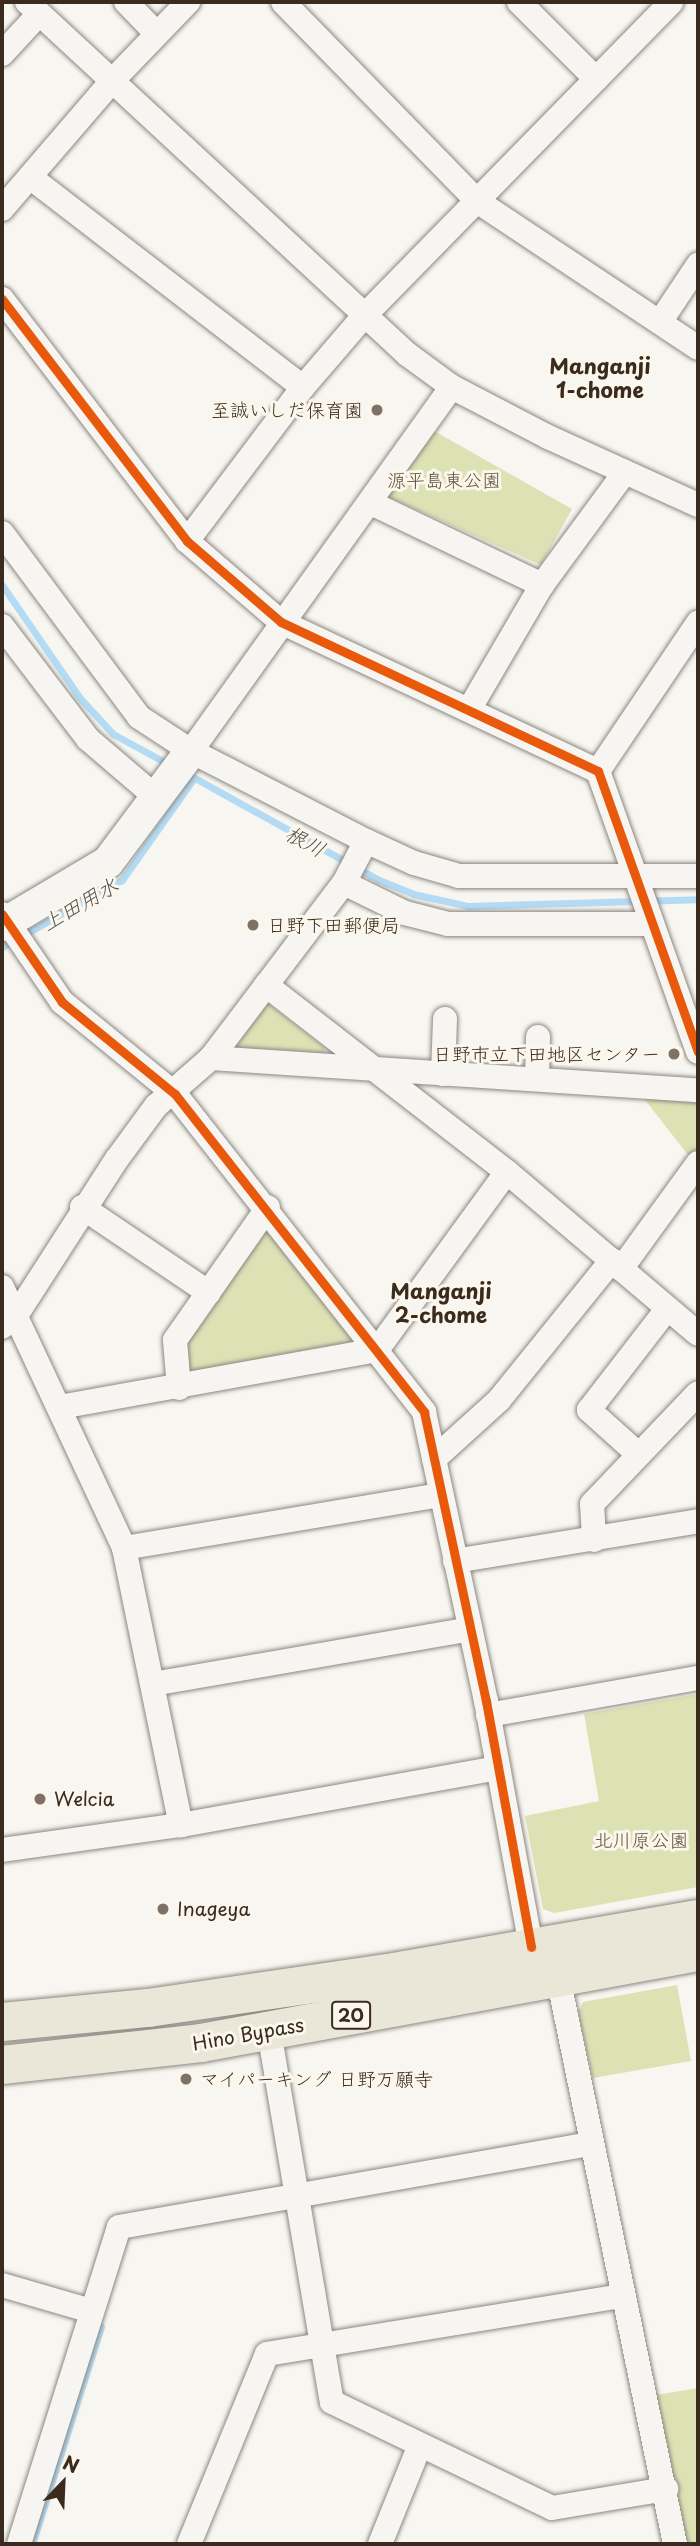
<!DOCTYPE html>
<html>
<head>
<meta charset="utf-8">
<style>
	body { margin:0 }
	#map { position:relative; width:700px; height:2546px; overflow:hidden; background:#f8f6f0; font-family:"Playpen Sans","Klee One",sans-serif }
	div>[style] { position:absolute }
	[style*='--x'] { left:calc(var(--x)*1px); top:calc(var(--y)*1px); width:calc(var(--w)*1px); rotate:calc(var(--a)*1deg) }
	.green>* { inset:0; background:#dde2b5 }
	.stream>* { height:7px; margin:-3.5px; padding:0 3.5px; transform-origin:3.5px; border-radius:3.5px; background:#b4dbf4 }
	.roads { filter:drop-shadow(0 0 2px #8b8781) drop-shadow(0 0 2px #8b8781) }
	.minor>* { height:24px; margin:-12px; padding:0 12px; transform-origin:12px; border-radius:12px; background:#f6f5f1 }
	.tertiary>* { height:32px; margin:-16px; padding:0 16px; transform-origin:16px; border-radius:16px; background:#f6f5f1 }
	.trunk>* { height:38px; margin:-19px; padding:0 19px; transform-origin:19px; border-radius:19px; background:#ebe7d8 }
	.cycleway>* { height:9px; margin:-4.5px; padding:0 4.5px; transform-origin:4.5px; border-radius:4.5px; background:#e8590c }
	.dots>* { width:19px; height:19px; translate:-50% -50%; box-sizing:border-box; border:4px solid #fbf7ec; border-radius:50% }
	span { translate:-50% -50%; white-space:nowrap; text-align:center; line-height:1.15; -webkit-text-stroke:6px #fbf7ec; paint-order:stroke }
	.shield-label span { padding:2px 5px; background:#fbf7ec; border:2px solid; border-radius:5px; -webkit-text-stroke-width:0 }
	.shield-label { font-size:18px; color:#3b2a1e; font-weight:700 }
	.poi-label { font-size:19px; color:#3b2a1e }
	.right { translate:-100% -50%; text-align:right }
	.left { translate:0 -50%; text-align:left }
	.park-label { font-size:19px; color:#5e5438 }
	.street-label { font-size:19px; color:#3b2a1e }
	.neighbourhood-label { font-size:21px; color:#3b2a1e; font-weight:700 }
	.water-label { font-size:21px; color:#525454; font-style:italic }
	.frame { position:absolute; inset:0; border:4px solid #3b2a1e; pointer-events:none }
	.north { position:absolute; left:28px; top:2448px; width:70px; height:70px; -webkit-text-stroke:5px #fbf7ec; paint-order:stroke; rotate:23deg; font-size:19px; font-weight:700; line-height:28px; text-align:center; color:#3b2a1e }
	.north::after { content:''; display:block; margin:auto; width:24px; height:32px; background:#3b2a1e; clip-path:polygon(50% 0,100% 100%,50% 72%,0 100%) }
</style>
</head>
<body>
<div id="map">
	<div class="green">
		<div style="clip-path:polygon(429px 428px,572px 509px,541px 565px,384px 495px)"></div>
		<div style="clip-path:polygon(267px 1003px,325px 1048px,324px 1055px,235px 1048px)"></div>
		<div style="clip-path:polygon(698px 1090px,698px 1163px,695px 1164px,642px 1096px)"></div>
		<div style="clip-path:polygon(268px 1207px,377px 1350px,179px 1388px,175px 1340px)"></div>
		<div style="clip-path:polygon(698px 1694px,698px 1887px,554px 1913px,543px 1909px,525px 1816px,599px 1801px,584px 1714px)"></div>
		<div style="clip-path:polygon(677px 1985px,691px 2061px,593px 2078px,578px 2012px,583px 2002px)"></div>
		<div style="clip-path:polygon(698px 2388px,698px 2544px,685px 2544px,656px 2395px)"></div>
	</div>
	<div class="stream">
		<div style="--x:2;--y:585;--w:137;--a:55.4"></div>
		<div style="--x:80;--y:698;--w:49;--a:47.5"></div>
		<div style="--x:113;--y:734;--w:65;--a:28.5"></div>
		<div style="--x:184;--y:772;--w:223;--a:29"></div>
		<div style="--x:379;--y:880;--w:37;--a:22"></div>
		<div style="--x:413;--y:894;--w:56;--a:12.3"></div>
		<div style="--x:468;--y:906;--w:230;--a:-1.7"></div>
		<div style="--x:2;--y:947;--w:137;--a:-29.2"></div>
		<div style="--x:122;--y:880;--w:125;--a:-54.8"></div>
		<div style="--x:32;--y:2544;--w:228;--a:-72.4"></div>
	</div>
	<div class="roads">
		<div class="minor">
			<div style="--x:27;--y:2;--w:518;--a:42.81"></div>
			<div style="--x:407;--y:354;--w:56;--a:36.3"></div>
			<div style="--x:452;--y:387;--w:108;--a:27.5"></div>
			<div style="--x:548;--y:437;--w:165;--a:24.4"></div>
			<div style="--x:126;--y:2;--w:43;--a:45.9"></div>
			<div style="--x:283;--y:2;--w:278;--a:45.7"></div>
			<div style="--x:477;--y:201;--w:265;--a:33.6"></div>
			<div style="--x:519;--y:2;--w:109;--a:45"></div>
			<div style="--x:2;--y:54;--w:54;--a:-47.2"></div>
			<div style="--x:30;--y:177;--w:344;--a:37.6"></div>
			<div style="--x:2;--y:209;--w:169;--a:-49.3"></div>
			<div style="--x:112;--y:81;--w:110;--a:-46.1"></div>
			<div style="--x:2;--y:299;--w:305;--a:52.6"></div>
			<div style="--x:187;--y:541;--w:124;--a:40.8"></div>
			<div style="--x:281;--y:622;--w:350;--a:25.2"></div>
			<div style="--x:598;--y:771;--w:298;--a:70.4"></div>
			<div style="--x:660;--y:322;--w:69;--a:-56.3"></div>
			<div style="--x:371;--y:503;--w:190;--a:25.6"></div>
			<div style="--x:2;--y:533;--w:229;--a:53.3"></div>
			<div style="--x:139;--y:717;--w:62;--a:33.2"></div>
			<div style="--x:191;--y:751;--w:197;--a:27.2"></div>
			<div style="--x:366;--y:841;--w:53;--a:24.6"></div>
			<div style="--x:414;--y:863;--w:47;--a:16.1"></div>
			<div style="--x:459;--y:876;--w:239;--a:0"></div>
			<div style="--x:187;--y:541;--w:193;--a:-53"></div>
			<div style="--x:303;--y:387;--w:94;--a:-49.3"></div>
			<div style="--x:364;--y:316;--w:439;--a:-45.6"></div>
			<div style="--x:2;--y:626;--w:142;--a:52.7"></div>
			<div style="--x:88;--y:739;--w:89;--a:40.5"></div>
			<div style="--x:470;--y:708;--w:143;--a:-59.7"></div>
			<div style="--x:542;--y:585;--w:140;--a:-53.7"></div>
			<div style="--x:191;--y:751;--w:448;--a:-54.4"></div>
			<div style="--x:598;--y:771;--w:179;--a:-56"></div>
			<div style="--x:344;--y:883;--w:68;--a:26.2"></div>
			<div style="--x:405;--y:913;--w:44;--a:14.3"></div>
			<div style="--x:448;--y:924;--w:204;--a:0"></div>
			<div style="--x:2;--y:914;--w:107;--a:55.7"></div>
			<div style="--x:62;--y:1002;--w:146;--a:39.2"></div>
			<div style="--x:175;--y:1094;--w:404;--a:51.9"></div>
			<div style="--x:424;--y:1412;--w:296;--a:77.9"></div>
			<div style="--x:486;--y:1701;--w:250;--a:79.6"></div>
			<div style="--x:266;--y:985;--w:305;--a:37.8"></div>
			<div style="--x:507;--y:1172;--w:250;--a:40.3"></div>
			<div style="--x:211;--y:1058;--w:488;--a:3.8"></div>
			<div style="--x:443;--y:1074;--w:55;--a:-87.9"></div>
			<div style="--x:537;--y:1079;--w:42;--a:-88.6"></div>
			<div style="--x:82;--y:1207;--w:153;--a:34.1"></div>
			<div style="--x:621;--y:1269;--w:131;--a:-54"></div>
			<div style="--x:2;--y:1287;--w:288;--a:64.9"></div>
			<div style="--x:124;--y:1548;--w:283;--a:78.4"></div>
			<div style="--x:2;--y:1327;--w:20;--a:-41"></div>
			<div style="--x:17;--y:1314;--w:184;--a:-57.2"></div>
			<div style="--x:117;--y:1159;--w:66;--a:-53.7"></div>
			<div style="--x:156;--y:1106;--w:73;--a:-41.1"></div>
			<div style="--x:211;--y:1058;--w:220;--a:-52.8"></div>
			<div style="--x:344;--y:883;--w:47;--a:-62.4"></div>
			<div style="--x:179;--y:1388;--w:48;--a:-94.8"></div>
			<div style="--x:175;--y:1340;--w:162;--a:-55"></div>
			<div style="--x:60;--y:1407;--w:322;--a:-10.2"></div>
			<div style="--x:377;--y:1350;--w:220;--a:-53.9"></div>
			<div style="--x:638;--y:1454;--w:66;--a:-138.1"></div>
			<div style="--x:589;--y:1410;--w:128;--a:-52.3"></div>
			<div style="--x:434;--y:1459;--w:88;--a:-42.2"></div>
			<div style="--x:499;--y:1400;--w:180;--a:-51.1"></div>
			<div style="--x:594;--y:1540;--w:36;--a:-93"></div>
			<div style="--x:592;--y:1504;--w:153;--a:-46.3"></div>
			<div style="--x:124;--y:1548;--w:320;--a:-9.5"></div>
			<div style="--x:455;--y:1561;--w:246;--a:-9.3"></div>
			<div style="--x:153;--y:1684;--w:322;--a:-9.8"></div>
			<div style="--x:488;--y:1715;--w:213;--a:-10"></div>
			<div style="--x:2;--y:1850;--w:181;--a:-8"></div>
			<div style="--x:181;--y:1825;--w:322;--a:-10.2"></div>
			<div style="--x:558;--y:1977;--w:579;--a:78.34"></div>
			<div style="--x:269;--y:2031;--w:376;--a:80.4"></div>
			<div style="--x:332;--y:2402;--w:244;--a:25.7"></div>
			<div style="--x:552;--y:2508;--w:116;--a:-9.5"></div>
			<div style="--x:2;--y:2285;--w:93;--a:16.3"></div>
			<div style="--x:19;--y:2544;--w:332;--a:-72.5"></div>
			<div style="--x:119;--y:2227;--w:479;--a:-10"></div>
			<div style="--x:189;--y:2544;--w:205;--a:-67.7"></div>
			<div style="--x:267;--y:2354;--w:361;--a:-9.3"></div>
			<div style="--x:380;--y:2544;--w:107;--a:-68"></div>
		</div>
		<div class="tertiary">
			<div style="--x:2;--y:925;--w:123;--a:-30.7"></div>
			<div style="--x:108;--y:862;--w:139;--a:-53.2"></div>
		</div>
		<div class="trunk">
			<div style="--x:2;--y:2022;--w:147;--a:-5.5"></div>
			<div style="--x:148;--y:2008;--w:243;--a:-8.3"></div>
			<div style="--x:388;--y:1973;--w:315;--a:-9.9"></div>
			<div style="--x:2;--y:2065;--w:200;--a:-6.3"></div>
			<div style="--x:201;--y:2043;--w:505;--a:-10.38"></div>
		</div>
	</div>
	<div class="cycleway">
		<div style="--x:2;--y:299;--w:305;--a:52.6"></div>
		<div style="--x:187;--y:541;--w:124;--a:40.8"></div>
		<div style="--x:281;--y:622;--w:350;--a:25.2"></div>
		<div style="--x:598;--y:771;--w:298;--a:70.4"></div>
		<div style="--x:2;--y:914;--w:107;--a:55.7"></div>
		<div style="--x:62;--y:1002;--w:146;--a:39.2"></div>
		<div style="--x:175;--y:1094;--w:404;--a:51.9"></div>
		<div style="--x:424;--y:1412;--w:296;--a:77.9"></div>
		<div style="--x:486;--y:1701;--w:250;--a:79.6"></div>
	</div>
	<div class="dots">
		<div style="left:377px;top:410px;background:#7d7168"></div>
		<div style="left:253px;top:925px;background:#7d7168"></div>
		<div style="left:674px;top:1054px;background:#7d7168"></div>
		<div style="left:40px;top:1799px;background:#7d7168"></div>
		<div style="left:163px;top:1909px;background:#7d7168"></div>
		<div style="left:186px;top:2079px;background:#7d7168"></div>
	</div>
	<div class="shield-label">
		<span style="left:351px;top:2015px">20</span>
	</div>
	<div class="poi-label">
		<span class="right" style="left:363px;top:410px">至誠いしだ保育園</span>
		<span class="left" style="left:267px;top:925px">日野下田郵便局</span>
		<span class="right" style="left:660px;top:1054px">日野市立下田地区センター</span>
		<span class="left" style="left:54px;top:1799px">Welcia</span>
		<span class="left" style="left:177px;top:1909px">Inageya</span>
		<span class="left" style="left:200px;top:2079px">マイパーキング 日野万願寺</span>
	</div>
	<div class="park-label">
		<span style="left:444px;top:480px">源平島東公園</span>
		<span style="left:641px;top:1840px">北川原公園</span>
	</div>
	<div class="street-label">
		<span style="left:248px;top:2034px;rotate:-10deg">Hino Bypass</span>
	</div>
	<div class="neighbourhood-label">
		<span style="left:600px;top:377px">Manganji<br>1-chome</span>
		<span style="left:441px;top:1302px">Manganji<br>2-chome</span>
	</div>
	<div class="water-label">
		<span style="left:306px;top:840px;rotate:29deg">根川</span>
		<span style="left:79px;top:903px;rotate:-30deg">上田用水</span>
	</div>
	<div class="frame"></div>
	<div class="north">N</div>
</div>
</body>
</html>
